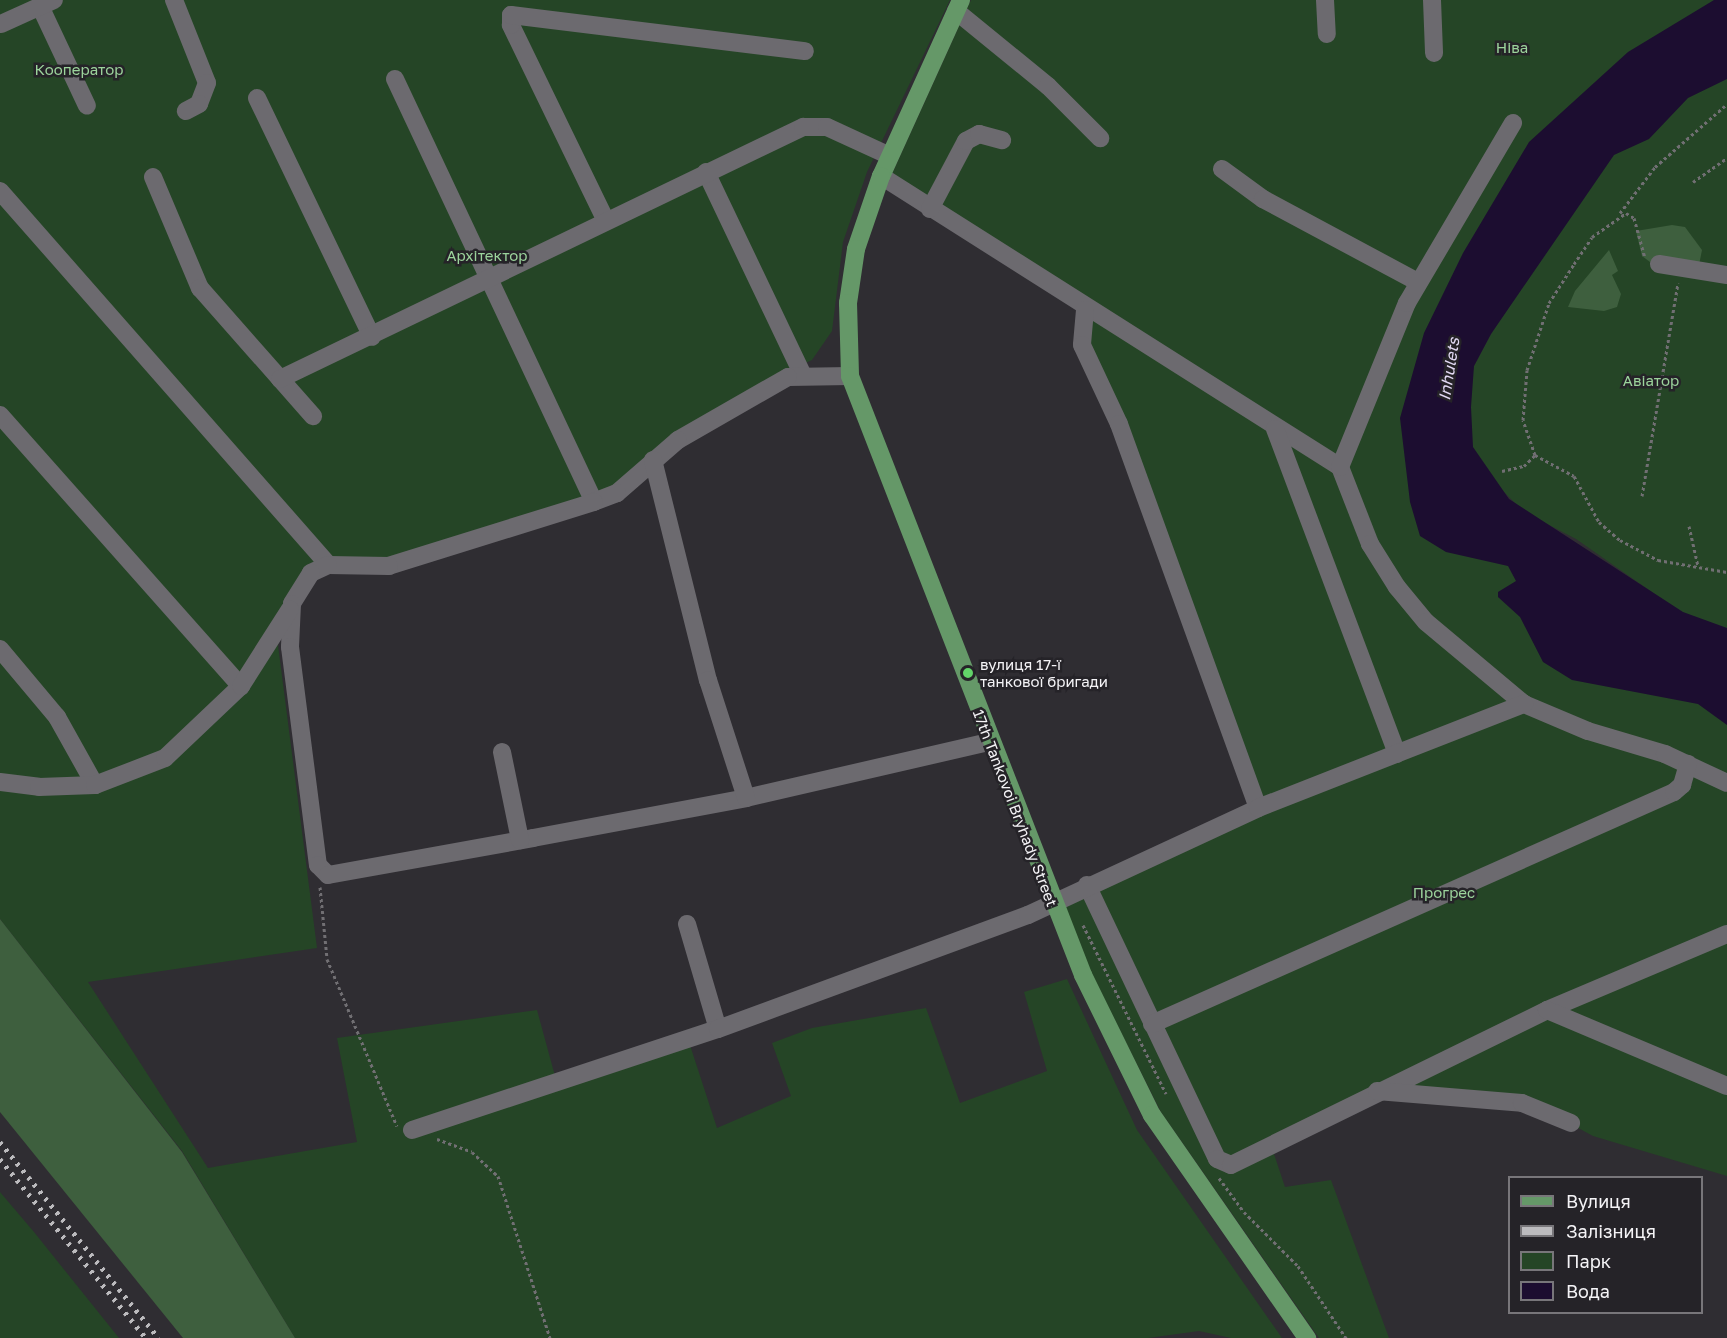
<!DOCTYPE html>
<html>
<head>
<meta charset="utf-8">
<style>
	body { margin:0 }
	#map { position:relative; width:1727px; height:1338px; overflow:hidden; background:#2f2d32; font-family:"Golos Text",sans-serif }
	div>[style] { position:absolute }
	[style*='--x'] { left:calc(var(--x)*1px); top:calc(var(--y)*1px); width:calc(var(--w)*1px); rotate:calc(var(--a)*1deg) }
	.green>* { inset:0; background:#254526 }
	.forest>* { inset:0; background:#3e5f3e }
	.water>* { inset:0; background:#1c0d30 }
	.path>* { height:3px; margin-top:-1.5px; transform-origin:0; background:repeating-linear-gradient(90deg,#716f73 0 3px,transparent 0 6px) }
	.minor>* { height:18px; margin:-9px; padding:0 9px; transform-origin:9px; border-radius:9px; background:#6c6a6f }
	.major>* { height:18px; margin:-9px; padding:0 9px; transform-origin:9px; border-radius:9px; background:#659868 }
	.rail>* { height:4.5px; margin-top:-2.25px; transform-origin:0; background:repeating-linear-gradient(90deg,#bcbbbe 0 3px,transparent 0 9px) }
	.dots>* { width:16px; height:16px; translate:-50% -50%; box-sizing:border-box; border:3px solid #252328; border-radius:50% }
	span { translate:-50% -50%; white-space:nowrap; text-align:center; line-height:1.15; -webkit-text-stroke:5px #252328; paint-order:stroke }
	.park-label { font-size:15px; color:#9cd49c }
	.poi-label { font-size:15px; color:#f4f3f6 }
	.left { translate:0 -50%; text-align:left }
	.street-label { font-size:15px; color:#f4f3f6 }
	.water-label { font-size:16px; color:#e2d9f4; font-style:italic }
	.legend { position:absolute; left:1508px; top:1176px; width:195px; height:138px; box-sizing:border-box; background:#252328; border:2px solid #78767a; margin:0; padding:8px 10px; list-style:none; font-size:18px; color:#f4f3f6 }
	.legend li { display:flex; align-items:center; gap:12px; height:30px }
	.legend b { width:30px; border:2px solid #78767a }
</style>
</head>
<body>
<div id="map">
	<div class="green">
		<div style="clip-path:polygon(0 0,950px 0,867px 172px,843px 242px,832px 331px,812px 360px,784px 373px,617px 487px,385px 561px,308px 568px,278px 645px,317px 948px,88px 982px,208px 1168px,357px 1142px,337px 1038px,537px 1010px,558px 1087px,689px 1042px,717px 1128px,791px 1096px,772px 1043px,812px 1028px,926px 1008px,960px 1103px,1047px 1071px,1024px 992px,1067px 979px,1137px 1130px,1282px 1338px,1231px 1338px,1199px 1331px,1148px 1338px,295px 1338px,182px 1151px,0 919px)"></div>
		<div style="clip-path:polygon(971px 0,1714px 0,1509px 191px,1440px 525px,1727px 697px,1727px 1176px,1593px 1136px,1554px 1115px,1377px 1091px,1272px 1148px,1285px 1187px,1331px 1180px,1389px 1338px,1319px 1338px,1161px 1112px,1062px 915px,1063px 901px,1258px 808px,1082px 345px,1085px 310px,888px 183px)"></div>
		<div style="clip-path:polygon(1727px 75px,1727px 636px,1694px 628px,1669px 604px,1576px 539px,1524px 512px,1495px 483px,1489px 490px,1461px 417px,1474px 366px,1491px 334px,1541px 257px,1540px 249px,1608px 157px,1693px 92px)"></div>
		<div style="clip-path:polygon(0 1192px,34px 1232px,119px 1338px,0 1338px)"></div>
	</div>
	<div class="forest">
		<div style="clip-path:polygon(1672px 225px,1685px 227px,1702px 250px,1698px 270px,1650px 262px,1642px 256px,1636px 231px)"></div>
		<div style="clip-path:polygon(1609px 250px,1618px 271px,1612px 275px,1621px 294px,1617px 307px,1604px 311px,1568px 307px,1575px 291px)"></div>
		<div style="clip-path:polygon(0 919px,182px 1152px,295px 1338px,183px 1338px,0 1112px)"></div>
	</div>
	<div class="water">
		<div style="clip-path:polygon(1714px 0,1727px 0,1727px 79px,1688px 98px,1649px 139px,1614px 155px,1491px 334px,1474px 366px,1471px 407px,1473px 447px,1509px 499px,1683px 612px,1727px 628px,1727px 725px,1698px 704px,1572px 680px,1543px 662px,1520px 617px,1498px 597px,1498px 592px,1516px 581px,1508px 566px,1446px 552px,1420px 536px,1410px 502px,1400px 418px,1424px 333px,1463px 253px,1529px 142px,1628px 52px)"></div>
	</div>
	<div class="path">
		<div style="--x:1693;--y:182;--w:42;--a:-35.2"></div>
		<div style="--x:1620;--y:213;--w:58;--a:-52.7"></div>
		<div style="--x:1655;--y:167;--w:96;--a:-41.2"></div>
		<div style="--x:1535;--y:455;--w:44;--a:28.3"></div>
		<div style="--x:1574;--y:476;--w:52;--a:61.5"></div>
		<div style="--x:1599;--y:522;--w:28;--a:41"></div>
		<div style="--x:1620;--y:540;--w:43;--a:27.8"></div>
		<div style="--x:1658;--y:560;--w:70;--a:9.9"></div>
		<div style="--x:1502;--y:471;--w:23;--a:-13"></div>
		<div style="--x:1524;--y:466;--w:16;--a:-45"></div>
		<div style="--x:1535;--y:455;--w:37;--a:-109"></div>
		<div style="--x:1523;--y:420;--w:50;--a:-85.4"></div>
		<div style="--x:1527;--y:370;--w:71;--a:-71.8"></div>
		<div style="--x:1549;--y:303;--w:46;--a:-57.3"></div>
		<div style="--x:1574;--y:264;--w:32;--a:-56"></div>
		<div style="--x:1592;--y:237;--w:42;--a:-35.2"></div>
		<div style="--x:1626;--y:213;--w:9;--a:32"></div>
		<div style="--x:1634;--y:218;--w:41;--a:74.6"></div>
		<div style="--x:1642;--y:496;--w:216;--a:-80.4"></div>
		<div style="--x:1689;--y:526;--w:41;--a:77.3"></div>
		<div style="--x:320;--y:887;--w:72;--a:84.4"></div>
		<div style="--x:327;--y:959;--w:181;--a:67.3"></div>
		<div style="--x:1083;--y:925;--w:188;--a:63.8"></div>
		<div style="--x:437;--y:1139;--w:37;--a:20"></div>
		<div style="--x:472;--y:1152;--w:35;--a:43"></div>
		<div style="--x:498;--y:1176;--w:170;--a:72.2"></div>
		<div style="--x:1219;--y:1178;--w:42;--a:53.7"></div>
		<div style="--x:1244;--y:1212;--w:76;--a:45"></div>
		<div style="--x:1298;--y:1266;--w:87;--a:56.3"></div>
	</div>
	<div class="minor">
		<div style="--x:174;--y:0;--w:89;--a:68.3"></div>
		<div style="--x:207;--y:83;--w:22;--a:111"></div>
		<div style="--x:199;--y:104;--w:15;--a:152"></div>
		<div style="--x:1325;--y:0;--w:34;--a:87"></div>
		<div style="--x:1432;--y:0;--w:53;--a:87.8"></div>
		<div style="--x:40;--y:6;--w:110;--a:64.8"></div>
		<div style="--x:956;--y:11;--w:119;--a:39.2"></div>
		<div style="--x:1048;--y:86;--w:74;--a:45"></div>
		<div style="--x:1;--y:24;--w:58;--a:-24.4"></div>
		<div style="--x:395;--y:79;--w:467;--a:64.8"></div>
		<div style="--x:257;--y:98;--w:265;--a:64.3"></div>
		<div style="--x:1222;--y:169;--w:51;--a:36.2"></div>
		<div style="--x:1263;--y:199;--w:176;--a:28.2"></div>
		<div style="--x:706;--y:172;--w:223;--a:64.5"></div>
		<div style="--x:881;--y:176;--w:543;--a:32.37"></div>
		<div style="--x:1340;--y:467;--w:83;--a:68.7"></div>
		<div style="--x:1370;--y:544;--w:51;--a:57.9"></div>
		<div style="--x:1397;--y:587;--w:45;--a:50.4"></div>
		<div style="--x:1426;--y:622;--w:128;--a:39.9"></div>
		<div style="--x:1524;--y:704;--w:69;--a:22.9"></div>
		<div style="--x:1588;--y:731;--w:80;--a:16.6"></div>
		<div style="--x:1665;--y:754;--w:68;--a:25.1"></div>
		<div style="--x:153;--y:177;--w:121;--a:67.1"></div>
		<div style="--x:200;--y:288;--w:171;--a:48.6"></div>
		<div style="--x:0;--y:191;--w:497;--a:48.7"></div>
		<div style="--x:930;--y:209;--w:77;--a:-62.1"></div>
		<div style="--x:966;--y:141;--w:15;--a:-28"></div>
		<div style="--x:979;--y:134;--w:24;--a:15"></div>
		<div style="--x:606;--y:221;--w:218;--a:-115.9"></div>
		<div style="--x:511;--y:25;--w:10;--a:-90"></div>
		<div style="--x:511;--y:15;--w:296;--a:7"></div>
		<div style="--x:1659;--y:264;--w:69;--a:9.2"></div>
		<div style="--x:1085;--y:310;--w:35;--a:95"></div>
		<div style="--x:1082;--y:345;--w:87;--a:64.9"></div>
		<div style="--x:1119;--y:424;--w:408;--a:70.1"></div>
		<div style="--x:850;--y:376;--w:62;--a:179.1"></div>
		<div style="--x:788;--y:377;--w:127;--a:150.2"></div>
		<div style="--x:678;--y:440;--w:81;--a:139"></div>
		<div style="--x:617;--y:493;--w:25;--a:159"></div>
		<div style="--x:594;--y:502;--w:215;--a:162.7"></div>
		<div style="--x:389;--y:566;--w:61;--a:-179.1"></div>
		<div style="--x:328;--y:565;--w:19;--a:155"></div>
		<div style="--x:311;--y:573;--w:36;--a:122"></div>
		<div style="--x:292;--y:604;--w:43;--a:92.7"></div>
		<div style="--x:290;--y:647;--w:220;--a:82.7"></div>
		<div style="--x:318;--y:865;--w:14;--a:45"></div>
		<div style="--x:328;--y:875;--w:208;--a:-10.2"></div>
		<div style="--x:533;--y:838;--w:217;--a:-10.6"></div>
		<div style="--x:746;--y:798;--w:249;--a:-13"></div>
		<div style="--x:280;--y:379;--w:581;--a:-25.73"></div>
		<div style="--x:803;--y:127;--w:24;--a:0"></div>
		<div style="--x:827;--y:127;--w:69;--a:24.7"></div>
		<div style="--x:0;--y:415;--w:363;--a:48.4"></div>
		<div style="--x:1275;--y:429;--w:347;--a:69.4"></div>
		<div style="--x:653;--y:460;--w:227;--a:76"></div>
		<div style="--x:708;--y:680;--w:124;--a:72.1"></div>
		<div style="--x:1340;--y:467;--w:177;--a:-67.8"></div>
		<div style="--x:1407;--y:303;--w:209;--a:-59.5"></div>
		<div style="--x:0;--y:649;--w:89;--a:50"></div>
		<div style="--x:57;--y:717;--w:78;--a:60.8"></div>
		<div style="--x:502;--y:752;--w:90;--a:78.4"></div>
		<div style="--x:0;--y:782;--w:39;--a:7"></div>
		<div style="--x:39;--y:787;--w:56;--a:-2"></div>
		<div style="--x:95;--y:785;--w:75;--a:-21.1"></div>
		<div style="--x:165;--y:758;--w:105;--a:-43.5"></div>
		<div style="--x:241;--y:686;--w:91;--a:-57.5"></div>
		<div style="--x:1087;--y:885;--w:303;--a:64.6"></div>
		<div style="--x:1217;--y:1159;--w:15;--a:23"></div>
		<div style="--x:1231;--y:1165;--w:352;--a:-26.1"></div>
		<div style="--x:1547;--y:1010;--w:195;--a:-22.9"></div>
		<div style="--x:687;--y:924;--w:109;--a:73.6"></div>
		<div style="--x:1547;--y:1010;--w:195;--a:22.9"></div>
		<div style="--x:1152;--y:1024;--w:571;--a:-23.96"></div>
		<div style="--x:1674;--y:792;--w:11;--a:-41"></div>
		<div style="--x:1682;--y:785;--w:22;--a:-74"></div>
		<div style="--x:1377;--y:1091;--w:145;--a:4.7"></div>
		<div style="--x:1522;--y:1103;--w:53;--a:22.2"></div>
		<div style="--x:412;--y:1130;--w:322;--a:-18.3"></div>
		<div style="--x:718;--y:1029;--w:330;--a:-20.2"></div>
		<div style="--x:1028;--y:915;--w:254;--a:-24.9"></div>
		<div style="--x:1258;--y:808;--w:286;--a:-21.4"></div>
	</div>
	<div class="major">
		<div style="--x:961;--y:0;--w:193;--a:114.4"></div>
		<div style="--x:881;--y:176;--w:77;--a:108.9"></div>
		<div style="--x:856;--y:249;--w:55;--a:98.4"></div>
		<div style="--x:848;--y:303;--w:73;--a:88.4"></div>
		<div style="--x:850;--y:376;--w:643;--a:68.74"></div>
		<div style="--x:1083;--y:975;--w:156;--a:63.8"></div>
		<div style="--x:1152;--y:1115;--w:272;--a:55.2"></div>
	</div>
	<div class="rail">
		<div style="--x:0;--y:1142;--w:252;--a:51"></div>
		<div style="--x:0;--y:1159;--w:231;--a:50.8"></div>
	</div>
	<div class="dots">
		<div style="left:968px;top:673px;background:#62d469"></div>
	</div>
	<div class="park-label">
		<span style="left:1512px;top:48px">Ніва</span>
		<span style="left:79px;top:70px">Кооператор</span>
		<span style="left:487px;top:256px">Архітектор</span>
		<span style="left:1651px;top:381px">Авіатор</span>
		<span style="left:1444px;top:893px">Прогрес</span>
	</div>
	<div class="poi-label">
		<span class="left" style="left:980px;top:673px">вулиця 17-ї<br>танкової бригади</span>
	</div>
	<div class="street-label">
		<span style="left:1015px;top:808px;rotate:69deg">17th Tankovoi Bryhady Street</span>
	</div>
	<div class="water-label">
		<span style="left:1449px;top:369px;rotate:-81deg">Inhulets</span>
	</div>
	<ul class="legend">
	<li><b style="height:8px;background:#659868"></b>Вулиця</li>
	<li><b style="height:8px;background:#bcbbbe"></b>Залізниця</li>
	<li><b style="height:16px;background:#254526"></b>Парк</li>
	<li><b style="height:16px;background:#1c0d30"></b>Вода</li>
	</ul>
</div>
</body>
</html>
